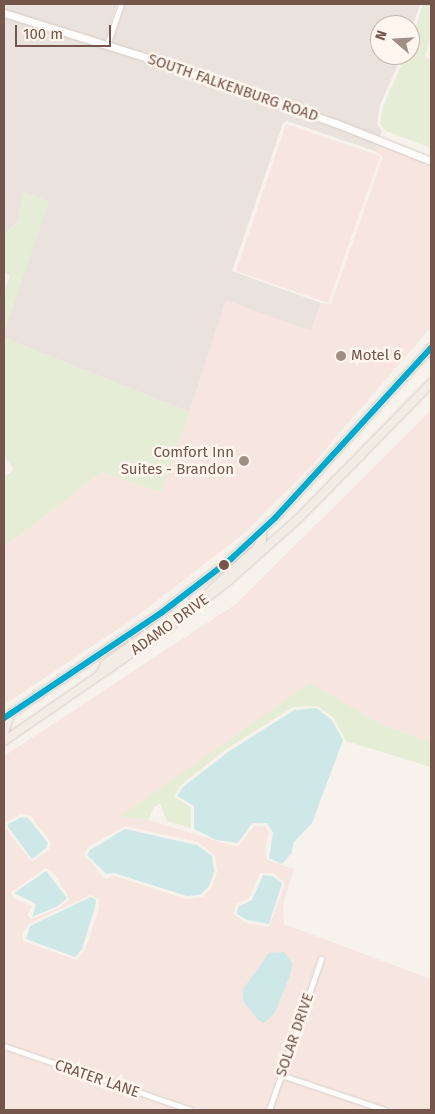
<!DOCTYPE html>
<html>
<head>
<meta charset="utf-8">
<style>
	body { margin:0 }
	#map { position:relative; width:435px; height:1114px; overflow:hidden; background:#f7f2ec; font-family:"Fira Sans",sans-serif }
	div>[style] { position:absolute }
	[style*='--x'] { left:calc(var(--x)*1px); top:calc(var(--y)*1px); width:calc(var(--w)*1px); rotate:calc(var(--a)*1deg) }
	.commercial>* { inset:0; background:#f7e6e0 }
	.industrial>* { inset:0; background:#eae2dc }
	.green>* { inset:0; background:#e6edd7 }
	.water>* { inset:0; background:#cee8e7 }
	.roads { filter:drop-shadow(0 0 1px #d6cdc8) drop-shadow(0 0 1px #d6cdc8) }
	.street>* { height:5px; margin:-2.5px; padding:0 2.5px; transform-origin:2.5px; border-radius:2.5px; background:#fefdfc }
	.secondary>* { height:7px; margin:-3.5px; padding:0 3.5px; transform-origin:3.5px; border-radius:3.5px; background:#fefdfc }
	.primary>* { height:8px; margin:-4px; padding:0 4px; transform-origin:4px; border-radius:4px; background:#f2ece5 }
	.bus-1>* { height:6px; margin:-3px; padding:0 3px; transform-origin:3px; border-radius:3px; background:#00a9ce }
	.dots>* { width:14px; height:14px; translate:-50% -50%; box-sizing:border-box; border:2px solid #fff6ed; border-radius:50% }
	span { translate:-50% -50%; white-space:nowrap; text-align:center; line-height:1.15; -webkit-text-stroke:5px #fff6ed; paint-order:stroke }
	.street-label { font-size:15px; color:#75564c }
	.poi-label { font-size:15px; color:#75564c }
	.left { translate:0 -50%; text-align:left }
	.right { translate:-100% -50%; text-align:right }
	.frame { position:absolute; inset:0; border:5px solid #75564c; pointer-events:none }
	.north { position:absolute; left:370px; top:15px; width:50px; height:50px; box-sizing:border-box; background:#fff6ed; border:1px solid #c8b6ad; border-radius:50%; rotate:289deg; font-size:14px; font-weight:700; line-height:20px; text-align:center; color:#75564c }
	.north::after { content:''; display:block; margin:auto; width:18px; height:22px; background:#a28d84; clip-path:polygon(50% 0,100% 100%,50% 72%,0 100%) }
	.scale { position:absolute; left:15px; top:25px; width:96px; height:22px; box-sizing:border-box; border:2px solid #75564c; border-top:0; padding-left:6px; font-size:15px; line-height:18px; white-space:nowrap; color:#75564c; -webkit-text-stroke:4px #fff6ed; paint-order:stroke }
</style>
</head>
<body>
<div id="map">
	<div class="commercial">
		<div style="clip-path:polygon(286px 124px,380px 156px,328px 303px,236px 271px)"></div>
		<div style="clip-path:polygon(378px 143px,431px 165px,431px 327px,314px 463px,246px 532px,133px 619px,4px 705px,4px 547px,102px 472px,161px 492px,226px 299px,311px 331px,321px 303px,331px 304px,383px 157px,375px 151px)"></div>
		<div style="clip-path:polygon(evenodd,431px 410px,431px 743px,381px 724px,310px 684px,120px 817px,148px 820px,238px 847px,254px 826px,265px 826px,269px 833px,265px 847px,267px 860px,294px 869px,283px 905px,284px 924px,431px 979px,431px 1110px,395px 1110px,285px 1073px,325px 958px,319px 955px,265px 1110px,202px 1110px,4px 1043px,4px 756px,236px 604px,431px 410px,20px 814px,30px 815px,51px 843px,49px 850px,32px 862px,6px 829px,6px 822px,20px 814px,431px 410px,125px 826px,198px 842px,215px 856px,217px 872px,212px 887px,203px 897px,186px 899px,114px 876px,107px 879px,103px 877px,84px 854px,88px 847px,125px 826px,431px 410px,46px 868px,53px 872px,70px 899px,59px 908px,31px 919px,27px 915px,32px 906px,13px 898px,11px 892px,46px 868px,431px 410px,260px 873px,273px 873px,285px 883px,269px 927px,246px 923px,234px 914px,236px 904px,249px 898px,260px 873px,431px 410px,90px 895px,99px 899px,99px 908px,85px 950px,76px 960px,23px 941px,23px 933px,29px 924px,90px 895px,431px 410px,280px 952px,291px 973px,279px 1003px,243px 989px,265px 962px,280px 952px)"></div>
		<div style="clip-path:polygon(4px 1050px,85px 1079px,180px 1110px,4px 1110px)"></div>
		<div style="clip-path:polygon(283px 1079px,374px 1110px,273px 1110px)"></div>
	</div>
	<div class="industrial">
		<div style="clip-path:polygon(4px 4px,117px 4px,105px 41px,4px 10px)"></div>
		<div style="clip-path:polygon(125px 4px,420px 4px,410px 34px,410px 25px,380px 25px,380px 55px,402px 55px,380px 105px,377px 124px,382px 131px,380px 136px,112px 43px)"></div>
		<div style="clip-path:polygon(4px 17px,137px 58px,378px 143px,375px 151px,287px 121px,283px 123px,232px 271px,321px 303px,311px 331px,226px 300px,189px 412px,4px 338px,23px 207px,17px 223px,4px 234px)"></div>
	</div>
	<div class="green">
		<div style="clip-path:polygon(423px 4px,431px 4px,431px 35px,425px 57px,431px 60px,431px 148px,386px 131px,380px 124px,383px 106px,406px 55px,410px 55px,410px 45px)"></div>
		<div style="clip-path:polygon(23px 191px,49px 201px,4px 334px,4px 292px,10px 276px,4px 272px,4px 234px,17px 223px)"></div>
		<div style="clip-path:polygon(4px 338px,189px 412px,161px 492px,102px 472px,4px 547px,4px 477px,14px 470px,4px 456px)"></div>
		<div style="clip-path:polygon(310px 683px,381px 724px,431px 743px,431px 767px,346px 741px,334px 718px,317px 706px,293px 707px,225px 750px,180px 786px,174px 797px,191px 807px,191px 828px,167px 821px,160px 804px,154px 807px,148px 820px,119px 817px)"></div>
	</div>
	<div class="water">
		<div style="clip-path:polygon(316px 708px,331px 719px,343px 740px,312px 823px,294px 842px,291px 854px,282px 864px,269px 858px,273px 833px,267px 823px,252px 823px,238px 843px,216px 840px,194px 829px,194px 806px,177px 796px,183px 787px,228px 752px,294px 710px)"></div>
		<div style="clip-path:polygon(22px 817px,28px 818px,48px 843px,46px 848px,32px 859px,8px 827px,8px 824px)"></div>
		<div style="clip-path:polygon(125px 829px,197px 845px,212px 856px,214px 872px,209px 886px,200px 895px,187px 896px,114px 873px,106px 874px,87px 855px,90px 850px)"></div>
		<div style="clip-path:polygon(46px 871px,67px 898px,58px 906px,32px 917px,36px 904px,14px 893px)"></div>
		<div style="clip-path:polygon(263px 875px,272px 876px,282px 883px,269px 924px,247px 920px,237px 914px,238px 907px,252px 900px)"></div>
		<div style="clip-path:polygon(91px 897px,96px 900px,95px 907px,82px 949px,75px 957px,26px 939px,30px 926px)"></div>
		<div style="clip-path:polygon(284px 952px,292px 963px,291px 973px,275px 1013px,264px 1023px,258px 1020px,243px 1001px,243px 989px,269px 953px)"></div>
	</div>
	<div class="roads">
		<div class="street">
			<div style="--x:107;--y:45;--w:43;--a:-71.1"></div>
			<div style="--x:4;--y:1046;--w:198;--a:18.9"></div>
			<div style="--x:281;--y:1075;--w:110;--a:18.6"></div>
			<div style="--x:269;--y:1110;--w:160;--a:-71"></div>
		</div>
		<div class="secondary">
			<div style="--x:4;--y:13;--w:157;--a:17.4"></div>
			<div style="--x:154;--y:60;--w:195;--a:19.2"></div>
			<div style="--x:338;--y:124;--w:100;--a:21.7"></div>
		</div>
		<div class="primary">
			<div style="--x:195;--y:605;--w:84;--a:-42.6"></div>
			<div style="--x:257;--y:548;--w:9;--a:-58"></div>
			<div style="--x:262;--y:540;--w:10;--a:-90"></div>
			<div style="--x:100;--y:674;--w:11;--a:-63"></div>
			<div style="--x:105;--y:664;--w:92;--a:-35.8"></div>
			<div style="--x:180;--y:610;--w:9;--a:-58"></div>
			<div style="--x:185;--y:602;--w:5;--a:-101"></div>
			<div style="--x:4;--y:718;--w:189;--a:-33.8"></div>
			<div style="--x:161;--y:613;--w:88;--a:-37.6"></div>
			<div style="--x:231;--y:559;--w:60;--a:-43"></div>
			<div style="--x:275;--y:518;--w:231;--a:-47.5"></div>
			<div style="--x:4;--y:733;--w:20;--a:-72"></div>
			<div style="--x:4;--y:741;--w:199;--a:-34.6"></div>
			<div style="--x:168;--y:628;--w:75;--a:-37.9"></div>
			<div style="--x:227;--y:582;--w:96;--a:-41.6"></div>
			<div style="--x:299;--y:518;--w:189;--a:-45.6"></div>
		</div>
	</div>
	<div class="bus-1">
		<div style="--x:4;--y:718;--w:189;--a:-33.8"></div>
		<div style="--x:161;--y:613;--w:88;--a:-37.6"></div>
		<div style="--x:231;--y:559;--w:60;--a:-43"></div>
		<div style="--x:275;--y:518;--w:231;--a:-47.5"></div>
	</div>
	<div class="dots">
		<div style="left:341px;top:356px;background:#a28d84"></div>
		<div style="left:244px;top:461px;background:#a28d84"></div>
		<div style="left:224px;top:565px;background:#75564c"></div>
	</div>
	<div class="street-label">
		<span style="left:233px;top:88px;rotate:19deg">SOUTH FALKENBURG ROAD</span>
		<span style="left:170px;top:625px;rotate:-36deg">ADAMO DRIVE</span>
		<span style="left:295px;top:1035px;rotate:-71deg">SOLAR DRIVE</span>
		<span style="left:97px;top:1079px;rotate:19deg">CRATER LANE</span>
	</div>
	<div class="poi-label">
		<span class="left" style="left:351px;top:356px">Motel 6</span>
		<span class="right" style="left:234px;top:461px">Comfort Inn<br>Suites - Brandon</span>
	</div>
	<div class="frame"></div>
	<div class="north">N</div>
	<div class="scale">100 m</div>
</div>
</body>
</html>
